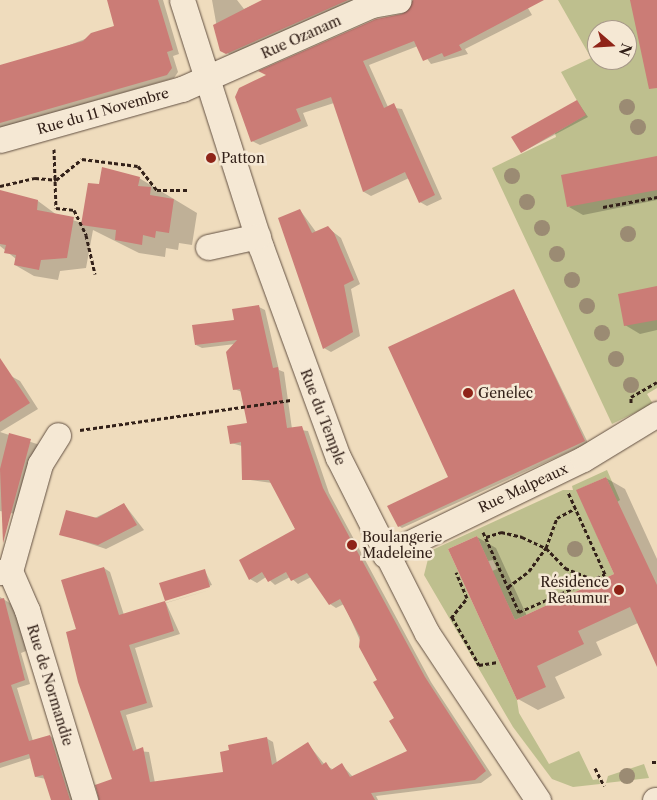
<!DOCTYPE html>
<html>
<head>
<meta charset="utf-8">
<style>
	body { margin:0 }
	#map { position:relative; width:657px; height:800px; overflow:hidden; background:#efdcbd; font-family:"Libre Caslon Text",serif }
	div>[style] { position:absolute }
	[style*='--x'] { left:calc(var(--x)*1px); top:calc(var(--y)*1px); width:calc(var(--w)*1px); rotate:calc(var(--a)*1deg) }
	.green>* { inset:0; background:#bebf8e }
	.shadow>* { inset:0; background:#0003 }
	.building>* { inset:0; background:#cb7c76 }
	.path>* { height:3px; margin-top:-1.5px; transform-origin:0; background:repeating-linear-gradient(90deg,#332119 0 4px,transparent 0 6.5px) }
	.roads { filter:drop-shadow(0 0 1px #625042) drop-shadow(0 0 1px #625042) }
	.minor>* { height:25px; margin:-12.5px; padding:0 12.5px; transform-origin:12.5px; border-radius:12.5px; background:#f5e8d4 }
	.trees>* { width:16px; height:16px; margin:-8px; border-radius:50%; background:#9b8b73 }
	.dots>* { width:14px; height:14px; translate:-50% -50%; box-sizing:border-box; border:2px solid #f5e8d4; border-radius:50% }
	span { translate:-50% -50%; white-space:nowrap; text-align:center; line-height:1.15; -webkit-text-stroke:5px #f5e8d4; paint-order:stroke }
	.street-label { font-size:14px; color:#332119 }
	.poi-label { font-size:14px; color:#332119 }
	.left { translate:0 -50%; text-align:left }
	.right { translate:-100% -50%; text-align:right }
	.north { position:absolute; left:587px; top:20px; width:50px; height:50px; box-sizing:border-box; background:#f5e8d4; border:1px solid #a79889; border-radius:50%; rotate:109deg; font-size:14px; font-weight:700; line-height:20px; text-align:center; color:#332119 }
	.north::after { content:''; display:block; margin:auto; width:18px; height:22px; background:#8f2418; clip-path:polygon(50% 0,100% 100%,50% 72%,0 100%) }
</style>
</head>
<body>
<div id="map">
	<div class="green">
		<div style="clip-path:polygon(evenodd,558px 0,657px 0,657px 388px,647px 394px,653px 404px,612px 424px,492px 168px,556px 137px,555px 133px,585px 115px,561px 72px,591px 58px,558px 0,597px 30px,627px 30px,627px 60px,597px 60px,597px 30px)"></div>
		<div style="clip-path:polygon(607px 470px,620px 500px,617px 502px,606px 477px,577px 490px,614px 574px,515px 620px,492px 571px,497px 569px,493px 560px,488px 561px,477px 536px,448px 549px,517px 700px,519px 713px,549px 764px,579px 751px,593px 780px,599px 779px,600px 784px,573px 787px,552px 779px,513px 727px,424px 575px,430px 551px,563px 490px,573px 490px,572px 486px)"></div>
		<div style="clip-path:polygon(644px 764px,649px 778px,606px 783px,608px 776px)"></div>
	</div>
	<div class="shadow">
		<div style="clip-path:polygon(108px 0,163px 0,179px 54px,173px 56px,178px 72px,174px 78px,0 128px,0 72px,116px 27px)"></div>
		<div style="clip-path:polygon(212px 0,237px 0,244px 9px,265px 0,364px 0,235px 57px,221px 50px)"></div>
		<div style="clip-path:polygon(414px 0,531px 0,525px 3px,532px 15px,465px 49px,468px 54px,431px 64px,418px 46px,369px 65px,388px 107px,402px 109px,442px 199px,427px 206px,420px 202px,409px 178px,371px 196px,364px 192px,334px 103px,303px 113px,308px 126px,260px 145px,252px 141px,377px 20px,409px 12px)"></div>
		<div style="clip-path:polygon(577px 101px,588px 117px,522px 152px)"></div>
		<div style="clip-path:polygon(657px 157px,657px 200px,583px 215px,569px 207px)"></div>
		<div style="clip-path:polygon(139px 178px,197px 213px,192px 245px,179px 243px,178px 250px,166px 248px,165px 257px,139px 253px,93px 230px,86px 268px,60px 271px,58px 280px,34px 276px,15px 265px,16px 259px,0 246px,2px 192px,38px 201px,57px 215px,82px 223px,100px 186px)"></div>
		<div style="clip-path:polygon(300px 210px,316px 232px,328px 228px,341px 238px,360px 284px,351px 289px,360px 336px,331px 352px,324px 348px)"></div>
		<div style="clip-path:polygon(657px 287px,657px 330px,640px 334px,625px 325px)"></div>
		<div style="clip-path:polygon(514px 291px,588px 443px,402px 528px,399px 526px,450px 478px)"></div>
		<div style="clip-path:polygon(259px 307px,265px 310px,279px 370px,284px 372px,292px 429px,308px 431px,329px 493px,431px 682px,492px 775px,481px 783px,376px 796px,378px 800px,100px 800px,113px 780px,77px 629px,104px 568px,110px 572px,124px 615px,213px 589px,166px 603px,180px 634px,135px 648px,153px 707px,126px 715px,137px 751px,149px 752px,155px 783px,225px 773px,266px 738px,273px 742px,277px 763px,308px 744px,325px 765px,334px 770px,342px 765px,353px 777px,409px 752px,344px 604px,336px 608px,330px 604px,311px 577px,298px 584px,290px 577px,275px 585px,266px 577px,257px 583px,250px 579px,296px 530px,272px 483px,243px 479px,242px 446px,231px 443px,248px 424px,242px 392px,234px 389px,235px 344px,202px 348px,196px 345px)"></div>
		<div style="clip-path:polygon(11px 376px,20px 381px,38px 409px,0 432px,40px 445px,21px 515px,0 511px,0 383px)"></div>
		<div style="clip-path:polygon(606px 478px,625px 489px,657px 559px,657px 664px,638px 623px,596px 642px,602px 655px,555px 677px,565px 698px,538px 710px,518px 699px,477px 537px,496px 548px,527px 616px,616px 575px)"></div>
		<div style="clip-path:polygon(124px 504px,144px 530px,106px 549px,61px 534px)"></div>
		<div style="clip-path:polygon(205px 571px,212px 585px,166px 600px,161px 584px)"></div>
		<div style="clip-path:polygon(0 597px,13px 605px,24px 638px,26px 651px,21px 653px,30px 684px,17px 688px,33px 741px,50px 736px,56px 740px,75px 800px,52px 800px,46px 779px,36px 777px,31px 758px,0 768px)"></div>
	</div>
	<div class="building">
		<div style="clip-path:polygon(107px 0,158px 0,173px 50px,167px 52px,172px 68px,167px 75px,0 123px,0 65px,83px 41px,91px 33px,114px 26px)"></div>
		<div style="clip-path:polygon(262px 0,348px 0,226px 54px,220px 51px,213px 25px)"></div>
		<div style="clip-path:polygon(413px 0,544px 0,459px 45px,462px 50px,444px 57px,442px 53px,423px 61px,414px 41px,363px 61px,384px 108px,394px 103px,435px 195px,419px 203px,405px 172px,363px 192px,331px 97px,296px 109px,301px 121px,251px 142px,235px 97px,239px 88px,266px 75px,258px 71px,376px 19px,402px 14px)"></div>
		<div style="clip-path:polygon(630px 0,657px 0,657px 88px,649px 89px)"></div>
		<div style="clip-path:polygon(577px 100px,586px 115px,521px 153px,511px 137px)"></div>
		<div style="clip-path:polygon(657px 156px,657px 190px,567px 207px,561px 175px)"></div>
		<div style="clip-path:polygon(102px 167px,140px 177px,138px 186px,151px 187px,150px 195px,174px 199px,169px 233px,156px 231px,155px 238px,143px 235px,142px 245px,115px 240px,116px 230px,81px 225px,88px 183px,99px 184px)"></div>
		<div style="clip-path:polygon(0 190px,38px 200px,37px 210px,74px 217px,67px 258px,41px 260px,39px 270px,14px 265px,16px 255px,4px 253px,6px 245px,0 244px)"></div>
		<div style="clip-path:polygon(300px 209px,312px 233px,328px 226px,334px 233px,354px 280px,344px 285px,353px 332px,323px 349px,278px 218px)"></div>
		<div style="clip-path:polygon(657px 286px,657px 320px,624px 326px,618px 294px)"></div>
		<div style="clip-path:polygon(514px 289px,585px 441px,398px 527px,387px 506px,448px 477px,388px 347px)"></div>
		<div style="clip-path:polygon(259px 305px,273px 368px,278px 367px,287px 428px,302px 426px,323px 488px,425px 677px,486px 771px,475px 780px,371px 793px,375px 800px,99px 800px,95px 785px,112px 779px,78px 682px,66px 632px,76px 629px,61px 580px,104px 567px,119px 615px,165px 601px,174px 631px,129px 645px,147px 703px,120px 711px,133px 751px,143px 747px,150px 782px,223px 772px,220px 752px,229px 750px,228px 745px,267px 737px,272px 765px,308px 742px,322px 765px,326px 762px,331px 770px,342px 763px,350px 777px,407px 751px,389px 721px,394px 718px,373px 682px,377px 680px,359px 647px,360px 637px,340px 599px,329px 605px,307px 573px,291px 581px,286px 572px,268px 582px,262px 572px,249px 580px,239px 560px,295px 529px,269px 480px,242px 480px,241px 442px,230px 444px,227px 426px,247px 423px,240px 389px,233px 390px,226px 352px,237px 340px,195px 345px,192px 325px,234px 320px,232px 309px)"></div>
		<div style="clip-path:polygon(0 358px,30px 403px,0 422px)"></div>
		<div style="clip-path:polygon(9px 433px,31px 439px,3px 543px,0 469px)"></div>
		<div style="clip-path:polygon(606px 477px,657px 585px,657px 667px,630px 607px,578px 631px,584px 644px,537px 666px,546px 687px,517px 700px,448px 549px,477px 536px,515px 620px,614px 574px,576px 490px)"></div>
		<div style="clip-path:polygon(124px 503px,137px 525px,98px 545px,59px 535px,66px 510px,97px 518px)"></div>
		<div style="clip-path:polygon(205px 569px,210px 587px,165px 601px,159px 583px)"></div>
		<div style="clip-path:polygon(4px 598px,25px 680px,11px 685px,29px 741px,50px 735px,70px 800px,51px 800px,43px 775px,35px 777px,29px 754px,0 763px,0 599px)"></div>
	</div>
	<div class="path">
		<div style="--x:54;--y:149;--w:59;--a:88.1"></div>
		<div style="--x:56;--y:208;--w:18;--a:6"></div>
		<div style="--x:74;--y:210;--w:28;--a:64"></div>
		<div style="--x:86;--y:235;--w:40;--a:77"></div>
		<div style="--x:0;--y:186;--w:36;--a:-13"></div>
		<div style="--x:35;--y:178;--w:21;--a:5"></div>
		<div style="--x:56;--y:180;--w:33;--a:-39"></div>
		<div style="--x:82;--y:159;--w:56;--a:7.1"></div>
		<div style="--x:138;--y:166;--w:31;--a:52"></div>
		<div style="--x:157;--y:190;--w:32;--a:0"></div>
		<div style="--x:603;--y:207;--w:55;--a:-10.5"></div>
		<div style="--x:631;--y:403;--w:6;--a:-90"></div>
		<div style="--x:631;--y:397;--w:30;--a:-30"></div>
		<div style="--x:80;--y:430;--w:213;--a:-8.1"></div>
		<div style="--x:483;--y:532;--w:88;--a:65.8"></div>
		<div style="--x:519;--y:612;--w:94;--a:-23.8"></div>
		<div style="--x:605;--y:574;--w:90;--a:-114.3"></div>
		<div style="--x:486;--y:537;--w:16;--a:-18"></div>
		<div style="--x:501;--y:532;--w:22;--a:13"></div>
		<div style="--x:522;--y:537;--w:26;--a:25"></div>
		<div style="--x:546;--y:548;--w:28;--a:46"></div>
		<div style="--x:565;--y:568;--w:29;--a:22"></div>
		<div style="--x:508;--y:587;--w:26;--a:-37"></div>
		<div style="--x:529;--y:571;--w:29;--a:-54"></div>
		<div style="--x:546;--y:548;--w:32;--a:-70"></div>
		<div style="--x:557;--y:518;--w:21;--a:-28"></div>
		<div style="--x:452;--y:617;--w:55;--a:60.6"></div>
		<div style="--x:479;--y:665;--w:19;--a:-9"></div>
		<div style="--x:451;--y:618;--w:26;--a:-51"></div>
		<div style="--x:467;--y:598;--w:28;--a:-113"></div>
		<div style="--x:652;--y:762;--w:5;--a:0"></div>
		<div style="--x:595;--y:768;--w:20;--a:63"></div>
	</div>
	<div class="roads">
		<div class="minor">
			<div style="--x:182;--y:0;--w:259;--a:72.3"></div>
			<div style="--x:261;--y:247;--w:224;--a:69.9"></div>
			<div style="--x:338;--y:457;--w:197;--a:63.2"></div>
			<div style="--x:427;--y:633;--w:201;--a:56.4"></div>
			<div style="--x:0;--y:140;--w:189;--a:-15.7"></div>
			<div style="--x:182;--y:89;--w:208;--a:-23.9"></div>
			<div style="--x:372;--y:5;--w:27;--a:-10"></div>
			<div style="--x:208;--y:247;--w:51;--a:-12.4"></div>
			<div style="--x:385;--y:555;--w:220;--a:-25.9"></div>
			<div style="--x:583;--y:459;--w:87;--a:-31.3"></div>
			<div style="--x:10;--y:571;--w:43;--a:66.4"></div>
			<div style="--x:27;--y:610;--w:199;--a:73"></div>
			<div style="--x:0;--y:572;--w:10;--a:-6"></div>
			<div style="--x:10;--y:571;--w:111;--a:-74.3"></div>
			<div style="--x:40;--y:464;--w:34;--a:-58"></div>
			<div style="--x:655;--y:800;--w:2;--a:0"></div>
		</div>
	</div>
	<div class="trees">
		<div style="left:627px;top:107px"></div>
		<div style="left:638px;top:127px"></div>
		<div style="left:512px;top:176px"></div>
		<div style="left:527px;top:202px"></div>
		<div style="left:542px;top:228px"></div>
		<div style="left:628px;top:234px"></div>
		<div style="left:557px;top:254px"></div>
		<div style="left:572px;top:280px"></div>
		<div style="left:587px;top:306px"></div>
		<div style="left:602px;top:333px"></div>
		<div style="left:616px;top:359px"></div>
		<div style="left:631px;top:385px"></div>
		<div style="left:575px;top:549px"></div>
		<div style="left:627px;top:776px"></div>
	</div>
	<div class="dots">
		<div style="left:211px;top:158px;background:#8f2418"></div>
		<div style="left:468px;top:393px;background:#8f2418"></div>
		<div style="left:352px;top:545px;background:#8f2418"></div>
		<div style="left:619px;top:590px;background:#8f2418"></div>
	</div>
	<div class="street-label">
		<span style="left:301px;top:37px;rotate:-24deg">Rue Ozanam</span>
		<span style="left:103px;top:111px;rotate:-16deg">Rue du 11 Novembre</span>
		<span style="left:323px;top:417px;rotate:69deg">Rue du Temple</span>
		<span style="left:523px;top:488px;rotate:-25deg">Rue Malpeaux</span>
		<span style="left:50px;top:685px;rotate:73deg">Rue de Normandie</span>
	</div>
	<div class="poi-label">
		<span class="left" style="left:221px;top:158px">Patton</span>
		<span class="left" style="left:478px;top:393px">Genelec</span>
		<span class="left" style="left:362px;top:545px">Boulangerie<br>Madeleine</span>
		<span class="right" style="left:609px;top:590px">Résidence<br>Reaumur</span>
	</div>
	<div class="north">N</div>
</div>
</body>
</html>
